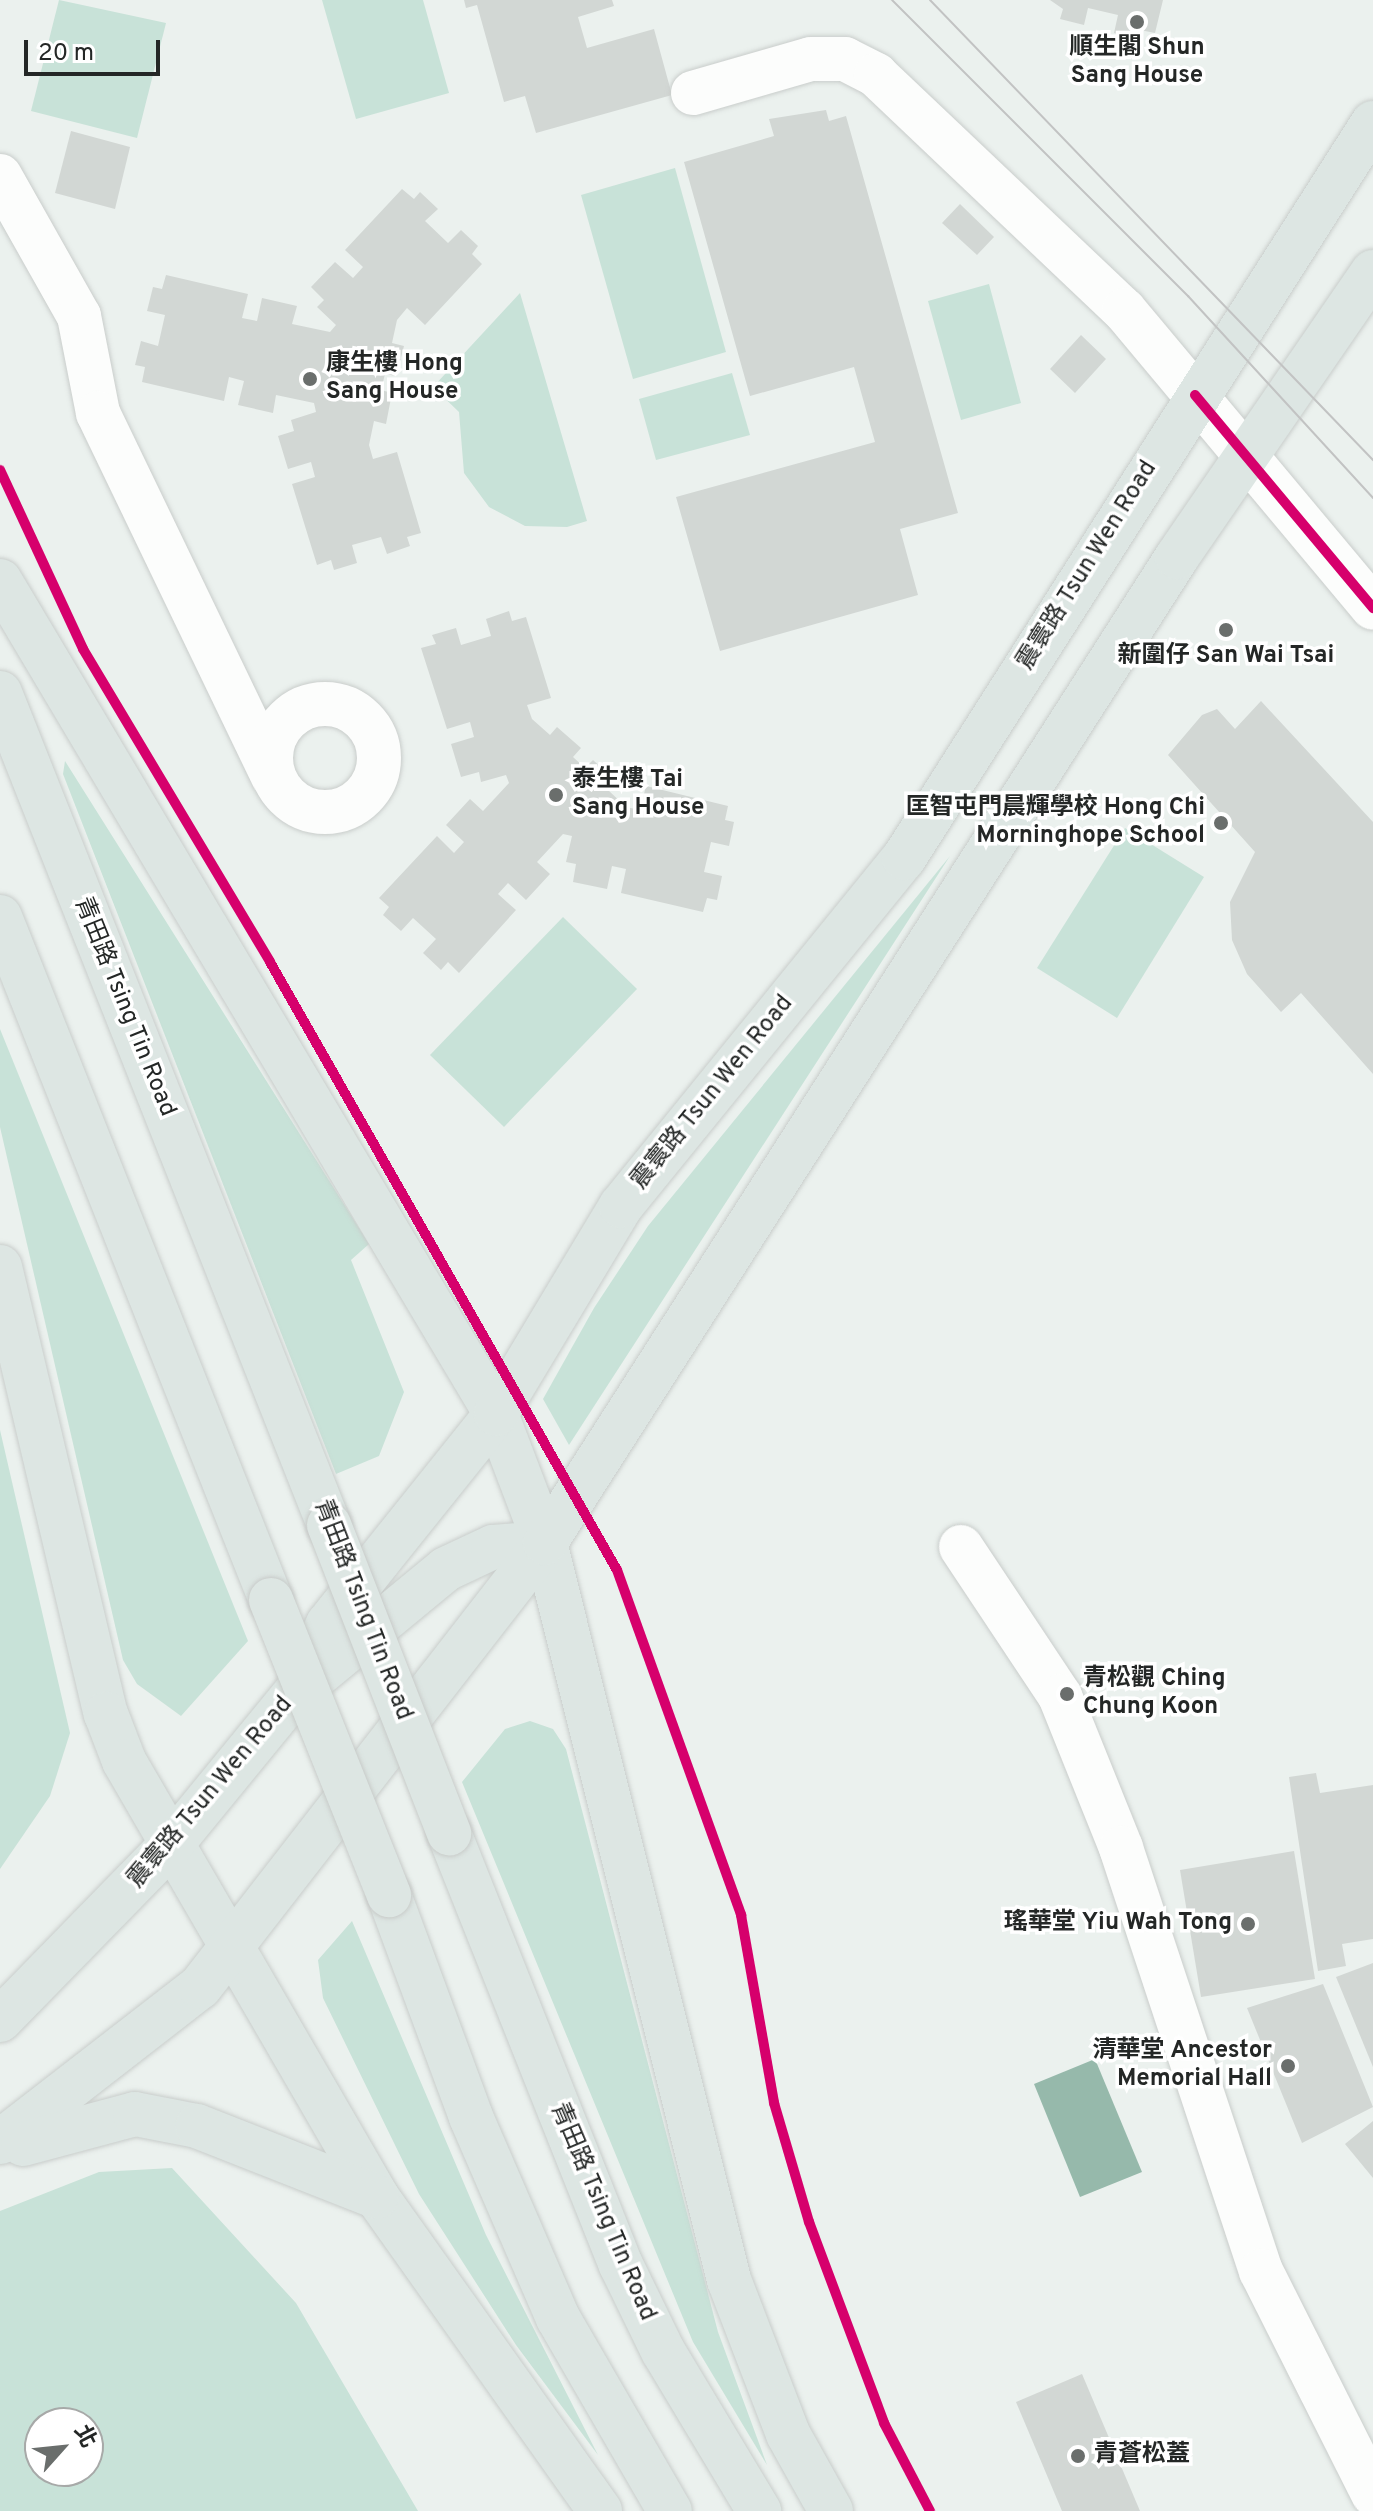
<!DOCTYPE html>
<html>
<head>
<meta charset="utf-8">
<style>
	body { margin:0 }
	#map { position:relative; width:1373px; height:2511px; overflow:hidden; background:#ebf1ee; font-family:Overpass,"Noto Sans TC",sans-serif }
	div>[style] { position:absolute }
	[style*='--x'] { left:calc(var(--x)*1px); top:calc(var(--y)*1px); width:calc(var(--w)*1px); rotate:calc(var(--a)*1deg) }
	.green>* { inset:0; background:#c8e2d8 }
	.water>* { inset:0; background:#96b9ab }
	.building>* { inset:0; background:#d2d7d4 }
	.roads { filter:drop-shadow(0 0 2px #c9cdcb) drop-shadow(0 0 2px #c9cdcb) }
	.minor>* { height:44px; margin:-22px; padding:0 22px; transform-origin:22px; border-radius:22px; background:#fcfdfc }
	.minor>.ring { margin:-22px; padding:0; box-sizing:content-box; background:none; border:44px solid #fcfdfc; border-radius:50% }
	.major>* { height:44px; margin:-22px; padding:0 22px; transform-origin:22px; border-radius:22px; background:#dde6e3 }
	.tram>* { height:2px; margin:-1px; padding:0 1px; transform-origin:1px; border-radius:1px; background:#c2c3c3 }
	.bridges { filter:drop-shadow(0 0 2px #c8cbc9) drop-shadow(0 0 2px #c8cbc9) }
	.major-bridge>* { height:44px; margin:-22px; padding:0 22px; transform-origin:22px; border-radius:22px; background:#dde6e3 }
	.cycleway>* { height:10px; margin:-5px; padding:0 5px; transform-origin:5px; border-radius:5px; background:#d6006c }
	.dots>* { width:22px; height:22px; translate:-50% -50%; box-sizing:border-box; border:4px solid #fff; border-radius:50% }
	span { translate:-50% -50%; white-space:nowrap; text-align:center; line-height:1.15; -webkit-text-stroke:7px #fff; paint-order:stroke }
	.poi-label { font-size:24px; color:#242726; font-weight:700 }
	.left { translate:0 -50%; text-align:left }
	.right { translate:-100% -50%; text-align:right }
	.street-label { font-size:24px; color:#242726 }
	.north { position:absolute; left:24px; top:2407px; width:80px; height:80px; box-sizing:border-box; background:#fff; border:2px solid #a7a9a8; border-radius:50%; rotate:63deg; font-size:22px; font-weight:700; line-height:32px; text-align:center; color:#242726 }
	.north::after { content:''; display:block; margin:auto; width:28px; height:36px; background:#6a6e6c; clip-path:polygon(50% 0,100% 100%,50% 72%,0 100%) }
	.scale { position:absolute; left:24px; top:40px; width:136px; height:36px; box-sizing:border-box; border:4px solid #242726; border-top:0; padding-left:10px; font-size:24px; line-height:28px; white-space:nowrap; color:#242726; -webkit-text-stroke:6px #fff; paint-order:stroke }
</style>
</head>
<body>
<div id="map">
	<div class="green">
		<div style="clip-path:polygon(59px 0,166px 23px,137px 138px,31px 111px)"></div>
		<div style="clip-path:polygon(322px 0,423px 0,449px 93px,356px 119px)"></div>
		<div style="clip-path:polygon(675px 168px,726px 352px,633px 379px,581px 195px)"></div>
		<div style="clip-path:polygon(989px 284px,1021px 403px,961px 420px,928px 301px)"></div>
		<div style="clip-path:polygon(520px 293px,587px 521px,567px 527px,525px 526px,489px 507px,464px 473px,459px 412px,433px 387px)"></div>
		<div style="clip-path:polygon(732px 373px,750px 435px,656px 460px,639px 399px)"></div>
		<div style="clip-path:polygon(65px 761px,369px 1244px,351px 1260px,404px 1392px,379px 1456px,336px 1474px,63px 774px)"></div>
		<div style="clip-path:polygon(1125px 828px,1204px 877px,1117px 1018px,1037px 968px)"></div>
		<div style="clip-path:polygon(950px 856px,569px 1445px,543px 1399px,594px 1308px,648px 1226px)"></div>
		<div style="clip-path:polygon(563px 917px,637px 989px,504px 1127px,430px 1055px)"></div>
		<div style="clip-path:polygon(0 1029px,248px 1641px,181px 1716px,137px 1684px,123px 1660px,0 1127px)"></div>
		<div style="clip-path:polygon(0 1430px,70px 1733px,50px 1796px,0 1869px)"></div>
		<div style="clip-path:polygon(530px 1721px,553px 1729px,566px 1749px,718px 2332px,767px 2465px,693px 2342px,462px 1782px,505px 1729px)"></div>
		<div style="clip-path:polygon(352px 1921px,486px 2235px,598px 2455px,516px 2345px,419px 2194px,323px 1998px,318px 1960px)"></div>
		<div style="clip-path:polygon(evenodd,172px 2168px,296px 2303px,418px 2511px,0 2511px,0 2211px,99px 2172px,172px 2168px,40px 2423px,88px 2423px,88px 2471px,40px 2471px,40px 2423px)"></div>
	</div>
	<div class="water">
		<div style="clip-path:polygon(1095px 2059px,1142px 2172px,1080px 2197px,1034px 2084px)"></div>
	</div>
	<div class="building">
		<div style="clip-path:polygon(464px 0,612px 0,614px 6px,578px 17px,587px 48px,654px 29px,672px 95px,536px 133px,525px 96px,504px 102px,477px 5px,466px 8px)"></div>
		<div style="clip-path:polygon(1050px 0,1163px 0,1155px 33px,1140px 30px,1138px 39px,1114px 33px,1118px 15px,1088px 8px,1084px 25px,1060px 19px,1063px 9px)"></div>
		<div style="clip-path:polygon(826px 110px,829px 121px,846px 116px,958px 513px,900px 529px,918px 595px,720px 651px,676px 497px,875px 442px,854px 367px,750px 396px,684px 162px,774px 136px,769px 119px)"></div>
		<div style="clip-path:polygon(71px 131px,130px 147px,115px 209px,55px 193px)"></div>
		<div style="clip-path:polygon(402px 189px,414px 199px,420px 192px,438px 209px,425px 221px,448px 243px,461px 230px,478px 246px,472px 254px,482px 264px,425px 325px,407px 308px,397px 320px,392px 343px,404px 346px,396px 376px,385px 374px,381px 390px,392px 393px,386px 424px,374px 421px,369px 445px,373px 459px,397px 452px,421px 533px,407px 537px,410px 546px,387px 554px,381px 537px,352px 545px,357px 563px,334px 570px,331px 560px,317px 565px,292px 484px,315px 477px,311px 462px,288px 469px,278px 436px,294px 431px,291px 420px,316px 412px,314px 403px,276px 395px,273px 413px,238px 405px,244px 381px,229px 377px,224px 401px,142px 382px,145px 367px,135px 365px,141px 341px,158px 346px,165px 315px,147px 311px,153px 287px,162px 289px,166px 275px,248px 294px,242px 318px,257px 321px,262px 298px,297px 306px,292px 324px,330px 332px,336px 325px,317px 307px,324px 300px,311px 287px,335px 262px,353px 278px,363px 267px,345px 250px)"></div>
		<div style="clip-path:polygon(960px 204px,994px 237px,977px 255px,942px 223px)"></div>
		<div style="clip-path:polygon(1081px 335px,1106px 359px,1075px 393px,1050px 369px)"></div>
		<div style="clip-path:polygon(509px 611px,512px 621px,526px 617px,551px 698px,527px 705px,532px 719px,550px 735px,557px 727px,581px 748px,573px 757px,585px 768px,593px 760px,616px 781px,608px 790px,626px 807px,640px 810px,646px 786px,728px 806px,725px 820px,734px 822px,729px 846px,711px 842px,704px 872px,722px 876px,717px 900px,707px 898px,703px 912px,621px 893px,626px 869px,612px 866px,607px 889px,573px 882px,576px 864px,566px 862px,572px 836px,563px 834px,537px 862px,550px 874px,526px 900px,508px 883px,498px 894px,516px 910px,459px 973px,448px 962px,441px 970px,423px 953px,436px 939px,413px 918px,401px 931px,383px 915px,389px 907px,379px 898px,437px 836px,454px 853px,464px 842px,446px 825px,470px 799px,483px 811px,509px 783px,506px 775px,481px 782px,479px 772px,461px 777px,451px 744px,474px 737px,470px 722px,447px 729px,421px 648px,436px 644px,432px 635px,456px 628px,461px 645px,491px 636px,486px 619px)"></div>
		<div style="clip-path:polygon(1261px 701px,1373px 822px,1373px 1074px,1301px 993px,1281px 1012px,1247px 974px,1232px 940px,1230px 902px,1255px 852px,1168px 755px,1202px 715px,1217px 709px,1235px 729px)"></div>
		<div style="clip-path:polygon(1316px 1773px,1320px 1793px,1373px 1785px,1373px 1939px,1342px 1944px,1346px 1966px,1318px 1971px,1289px 1777px)"></div>
		<div style="clip-path:polygon(1294px 1851px,1315px 1979px,1201px 1997px,1180px 1870px)"></div>
		<div style="clip-path:polygon(1373px 1963px,1373px 2067px,1336px 1977px)"></div>
		<div style="clip-path:polygon(1323px 1984px,1373px 2107px,1302px 2143px,1247px 2008px)"></div>
		<div style="clip-path:polygon(1373px 2121px,1373px 2178px,1345px 2144px)"></div>
		<div style="clip-path:polygon(1082px 2374px,1140px 2511px,1062px 2511px,1016px 2402px)"></div>
	</div>
	<div class="roads">
		<div class="minor">
			<div style="--x:693;--y:93;--w:123;--a:-16.1"></div>
			<div style="--x:811;--y:59;--w:34;--a:0"></div>
			<div style="--x:845;--y:59;--w:35;--a:27"></div>
			<div style="--x:876;--y:75;--w:342;--a:43.5"></div>
			<div style="--x:1124;--y:310;--w:388;--a:50.1"></div>
			<div style="--x:0;--y:176;--w:161;--a:60.6"></div>
			<div style="--x:79;--y:316;--w:99;--a:78.9"></div>
			<div style="--x:98;--y:413;--w:403;--a:64.3"></div>
			<div class="ring" style="left:271px;top:704px;width:64px;height:64px"></div>
			<div style="--x:961;--y:1547;--w:179;--a:56.4"></div>
			<div style="--x:1060;--y:1696;--w:164;--a:68.1"></div>
			<div style="--x:1121;--y:1848;--w:446;--a:71.7"></div>
			<div style="--x:1261;--y:2271;--w:250;--a:63.3"></div>
		</div>
		<div class="major">
			<div style="--x:0;--y:581;--w:969;--a:59.23"></div>
			<div style="--x:496;--y:1414;--w:138;--a:69.2"></div>
			<div style="--x:545;--y:1543;--w:760;--a:75.98"></div>
			<div style="--x:729;--y:2280;--w:165;--a:69"></div>
			<div style="--x:788;--y:2434;--w:88;--a:60.8"></div>
			<div style="--x:0;--y:693;--w:895;--a:68.42"></div>
			<div style="--x:0;--y:917;--w:735;--a:68.36"></div>
			<div style="--x:0;--y:1267;--w:459;--a:76.7"></div>
			<div style="--x:106;--y:1714;--w:50;--a:69"></div>
			<div style="--x:124;--y:1761;--w:504;--a:59.87"></div>
			<div style="--x:377;--y:2197;--w:385;--a:54.6"></div>
			<div style="--x:303;--y:1687;--w:185;--a:-39.5"></div>
			<div style="--x:446;--y:1569;--w:52;--a:-25.1"></div>
			<div style="--x:493;--y:1547;--w:52;--a:-4.4"></div>
			<div style="--x:449;--y:1833;--w:465;--a:68.3"></div>
			<div style="--x:621;--y:2265;--w:96;--a:64"></div>
			<div style="--x:663;--y:2351;--w:187;--a:59"></div>
			<div style="--x:389;--y:1895;--w:237;--a:69.7"></div>
			<div style="--x:471;--y:2117;--w:219;--a:66.6"></div>
			<div style="--x:558;--y:2318;--w:223;--a:59.9"></div>
			<div style="--x:0;--y:2020;--w:243;--a:-45.7"></div>
			<div style="--x:170;--y:1846;--w:200;--a:-50.7"></div>
			<div style="--x:297;--y:1691;--w:74;--a:-65.2"></div>
			<div style="--x:328;--y:1624;--w:269;--a:-51.3"></div>
			<div style="--x:496;--y:1414;--w:243;--a:-59"></div>
			<div style="--x:621;--y:1206;--w:449;--a:-50.9"></div>
			<div style="--x:904;--y:858;--w:872;--a:-57.46"></div>
			<div style="--x:0;--y:2142;--w:253;--a:-37.8"></div>
			<div style="--x:200;--y:1987;--w:562;--a:-52.15"></div>
			<div style="--x:545;--y:1543;--w:1171;--a:-57.34"></div>
			<div style="--x:1177;--y:557;--w:346;--a:-55.5"></div>
			<div style="--x:23;--y:2144;--w:116;--a:-15"></div>
			<div style="--x:135;--y:2114;--w:63;--a:11"></div>
			<div style="--x:197;--y:2126;--w:193;--a:21.5"></div>
		</div>
	</div>
	<div class="tram">
		<div style="--x:892;--y:0;--w:419;--a:45"></div>
		<div style="--x:1188;--y:296;--w:274;--a:47.5"></div>
		<div style="--x:930;--y:0;--w:639;--a:46.08"></div>
	</div>
	<div class="bridges">
		<div class="major-bridge">
			<div style="--x:329;--y:1525;--w:331;--a:68.7"></div>
			<div style="--x:271;--y:1600;--w:318;--a:68.2"></div>
		</div>
	</div>
	<div class="cycleway">
		<div style="--x:1195;--y:395;--w:278;--a:50.1"></div>
		<div style="--x:0;--y:470;--w:197;--a:65.1"></div>
		<div style="--x:83;--y:649;--w:365;--a:59.1"></div>
		<div style="--x:270;--y:962;--w:700;--a:60.29"></div>
		<div style="--x:617;--y:1570;--w:367;--a:70.2"></div>
		<div style="--x:741;--y:1915;--w:191;--a:80"></div>
		<div style="--x:774;--y:2103;--w:124;--a:73.6"></div>
		<div style="--x:809;--y:2222;--w:215;--a:69.5"></div>
		<div style="--x:884;--y:2423;--w:99;--a:62.4"></div>
	</div>
	<div class="dots">
		<div style="left:1137px;top:22px;background:#6a6e6c"></div>
		<div style="left:310px;top:379px;background:#6a6e6c"></div>
		<div style="left:1226px;top:630px;background:#6a6e6c"></div>
		<div style="left:556px;top:795px;background:#6a6e6c"></div>
		<div style="left:1221px;top:823px;background:#6a6e6c"></div>
		<div style="left:1067px;top:1694px;background:#6a6e6c"></div>
		<div style="left:1248px;top:1924px;background:#6a6e6c"></div>
		<div style="left:1288px;top:2066px;background:#6a6e6c"></div>
		<div style="left:1078px;top:2456px;background:#6a6e6c"></div>
	</div>
	<div class="poi-label">
		<span style="left:1137px;top:63px">順生閣 Shun<br>Sang House</span>
		<span class="left" style="left:326px;top:379px">康生樓 Hong<br>Sang House</span>
		<span style="left:1226px;top:657px">新圍仔 San Wai Tsai</span>
		<span class="left" style="left:572px;top:795px">泰生樓 Tai<br>Sang House</span>
		<span class="right" style="left:1205px;top:823px">匡智屯門晨輝學校 Hong Chi<br>Morninghope School</span>
		<span class="left" style="left:1083px;top:1694px">青松觀 Ching<br>Chung Koon</span>
		<span class="right" style="left:1232px;top:1924px">瑤華堂 Yiu Wah Tong</span>
		<span class="right" style="left:1272px;top:2066px">清華堂 Ancestor<br>Memorial Hall</span>
		<span class="left" style="left:1094px;top:2456px">青蒼松蓋</span>
	</div>
	<div class="street-label">
		<span style="left:1088px;top:566px;rotate:-58deg">震寰路 Tsun Wen Road</span>
		<span style="left:124px;top:1007px;rotate:68deg">青田路 Tsing Tin Road</span>
		<span style="left:713px;top:1093px;rotate:-51deg">震寰路 Tsun Wen Road</span>
		<span style="left:362px;top:1610px;rotate:69deg">青田路 Tsing Tin Road</span>
		<span style="left:211px;top:1793px;rotate:-50deg">震寰路 Tsun Wen Road</span>
		<span style="left:602px;top:2212px;rotate:67deg">青田路 Tsing Tin Road</span>
	</div>
	<div class="north">北</div>
	<div class="scale">20 m</div>
</div>
</body>
</html>
